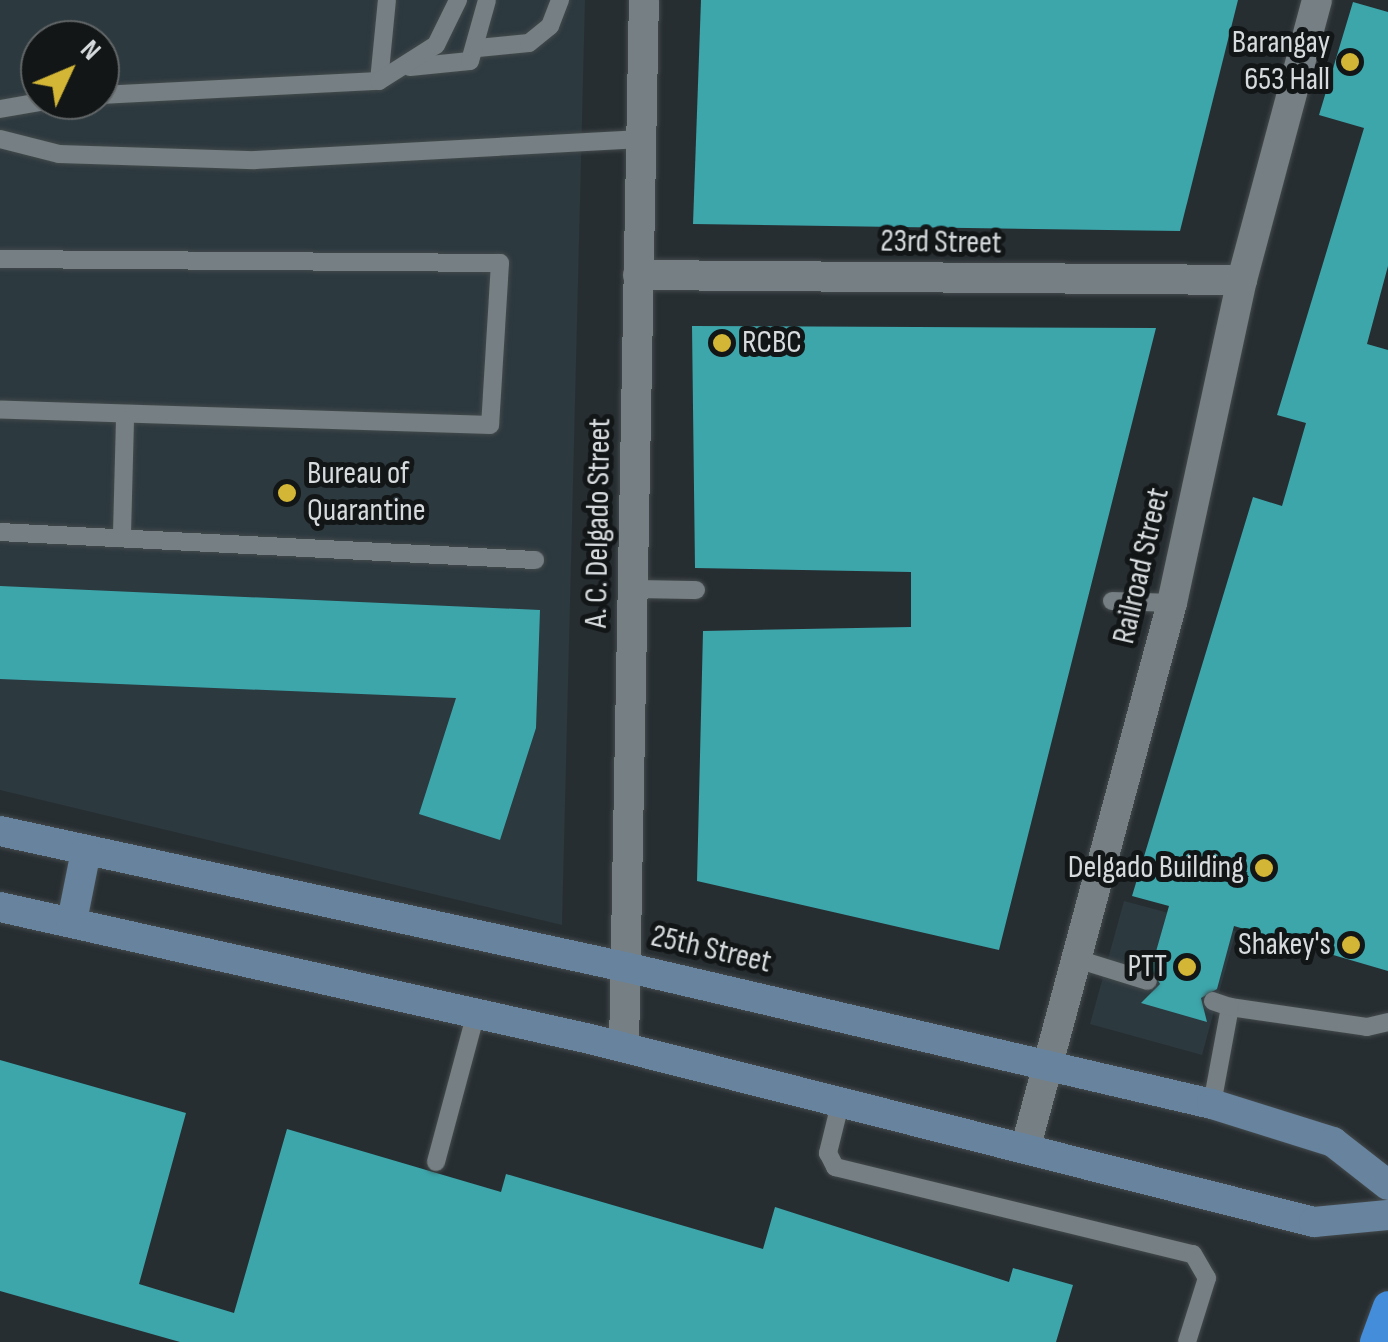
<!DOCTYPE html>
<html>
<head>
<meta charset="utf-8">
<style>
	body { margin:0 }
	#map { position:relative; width:1388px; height:1342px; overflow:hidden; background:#272e32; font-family:"Sofia Sans Condensed",sans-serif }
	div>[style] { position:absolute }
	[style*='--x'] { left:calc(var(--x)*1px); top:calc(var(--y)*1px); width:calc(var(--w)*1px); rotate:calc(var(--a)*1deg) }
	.built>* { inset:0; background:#2c393f }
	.building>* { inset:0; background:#3ca6ab }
	.roads { filter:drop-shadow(0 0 2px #444a4c) drop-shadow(0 0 2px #444a4c) }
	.lane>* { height:18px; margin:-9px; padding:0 9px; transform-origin:9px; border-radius:9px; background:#767f83 }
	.street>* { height:30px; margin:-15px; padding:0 15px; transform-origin:15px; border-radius:15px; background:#767f83 }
	.secondary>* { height:30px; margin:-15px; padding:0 15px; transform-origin:15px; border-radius:15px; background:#67839d }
	.highway>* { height:30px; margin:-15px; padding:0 15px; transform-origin:15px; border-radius:15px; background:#438ddb }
	.dots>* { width:28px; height:28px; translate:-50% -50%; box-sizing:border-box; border:5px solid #131617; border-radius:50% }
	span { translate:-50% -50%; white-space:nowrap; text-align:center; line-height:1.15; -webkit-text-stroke:10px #131617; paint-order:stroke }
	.poi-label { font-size:32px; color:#d7dbdd }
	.right { translate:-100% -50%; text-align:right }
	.left { translate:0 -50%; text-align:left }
	.street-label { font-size:32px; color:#d7dbdd }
	.north { position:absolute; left:20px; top:20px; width:100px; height:100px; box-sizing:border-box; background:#131617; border:2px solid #616566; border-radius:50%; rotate:46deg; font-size:28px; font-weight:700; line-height:40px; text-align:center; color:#d7dbdd }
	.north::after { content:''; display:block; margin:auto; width:35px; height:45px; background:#d3b635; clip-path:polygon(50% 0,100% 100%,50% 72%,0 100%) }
</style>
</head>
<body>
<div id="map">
	<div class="built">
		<div style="clip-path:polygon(evenodd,0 0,585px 0,562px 925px,0 790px,0 0,40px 40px,100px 40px,100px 100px,40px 100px,40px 40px)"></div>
		<div style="clip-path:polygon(1124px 901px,1236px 931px,1202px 1055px,1090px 1024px)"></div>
	</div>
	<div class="building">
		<div style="clip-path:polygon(701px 0,1238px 0,1180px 231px,693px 224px)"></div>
		<div style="clip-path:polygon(1353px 2px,1388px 12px,1388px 266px,1367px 344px,1388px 350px,1388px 971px,1234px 926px,1217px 989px,1201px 998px,1207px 1022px,1141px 1003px,1160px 984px,1151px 969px,1169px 906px,1132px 896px,1253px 497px,1282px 506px,1306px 423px,1277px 415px,1364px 128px,1319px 115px)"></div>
		<div style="clip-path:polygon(692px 326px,1156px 328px,999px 950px,697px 881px,703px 631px,911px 627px,911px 572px,695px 568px)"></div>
		<div style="clip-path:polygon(0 586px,540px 610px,536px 728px,500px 840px,419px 814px,456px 698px,0 679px)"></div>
		<div style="clip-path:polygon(0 1060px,186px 1113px,139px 1284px,234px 1313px,287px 1129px,501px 1192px,506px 1174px,763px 1249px,775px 1207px,1009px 1282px,1013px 1268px,1073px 1285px,1056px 1342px,180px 1342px,0 1291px)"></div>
	</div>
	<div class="roads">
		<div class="lane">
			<div style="--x:478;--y:48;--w:51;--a:-5.6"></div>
			<div style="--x:529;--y:43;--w:27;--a:-39"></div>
			<div style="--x:550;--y:26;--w:28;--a:-69"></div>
			<div style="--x:410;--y:67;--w:60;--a:-5.7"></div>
			<div style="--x:470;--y:61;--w:63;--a:-74.4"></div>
			<div style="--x:379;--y:81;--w:81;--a:-84.4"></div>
			<div style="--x:100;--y:95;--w:279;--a:-2.9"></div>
			<div style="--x:379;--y:81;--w:67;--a:-32.3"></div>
			<div style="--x:436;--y:45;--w:50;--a:-63.9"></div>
			<div style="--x:0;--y:109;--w:53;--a:-9.8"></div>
			<div style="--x:0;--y:139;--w:61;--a:14.3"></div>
			<div style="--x:59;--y:154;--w:196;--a:1.8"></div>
			<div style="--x:255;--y:160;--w:387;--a:-3.1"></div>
			<div style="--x:0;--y:259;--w:500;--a:0.46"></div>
			<div style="--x:500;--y:263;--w:162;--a:93.5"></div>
			<div style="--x:490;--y:425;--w:490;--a:-178.2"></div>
			<div style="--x:0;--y:532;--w:536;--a:3"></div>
			<div style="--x:122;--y:534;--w:117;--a:-88.5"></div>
			<div style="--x:633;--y:589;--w:63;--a:0.9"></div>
			<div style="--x:1112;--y:601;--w:60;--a:1.9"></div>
			<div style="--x:1077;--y:959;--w:74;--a:17.2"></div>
			<div style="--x:1230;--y:1007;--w:138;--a:8.3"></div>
			<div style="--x:1367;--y:1027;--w:22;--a:-13"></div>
			<div style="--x:841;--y:1100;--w:55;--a:103.8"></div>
			<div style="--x:828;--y:1153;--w:16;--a:63"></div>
			<div style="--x:835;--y:1167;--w:368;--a:13.7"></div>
			<div style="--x:1193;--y:1254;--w:28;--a:60"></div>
			<div style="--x:1207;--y:1278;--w:67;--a:107.4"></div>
			<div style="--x:1212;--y:1104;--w:99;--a:-79.5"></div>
			<div style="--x:1230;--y:1007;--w:18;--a:-161"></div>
			<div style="--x:436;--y:1162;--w:154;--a:-75"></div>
		</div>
		<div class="street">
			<div style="--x:638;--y:275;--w:604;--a:0.47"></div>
			<div style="--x:624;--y:1047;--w:1047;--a:-88.91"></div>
			<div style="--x:1026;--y:1146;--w:562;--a:-74.95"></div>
			<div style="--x:1172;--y:603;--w:330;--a:-77.8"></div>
			<div style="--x:1242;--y:280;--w:290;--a:-75"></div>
		</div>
		<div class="secondary">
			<div style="--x:0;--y:831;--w:640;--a:12.28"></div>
			<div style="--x:625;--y:967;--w:603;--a:13.14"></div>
			<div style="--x:1212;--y:1104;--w:127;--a:17.4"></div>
			<div style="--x:1333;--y:1142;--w:70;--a:38"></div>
			<div style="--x:0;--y:907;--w:605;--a:12.61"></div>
			<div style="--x:590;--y:1039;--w:747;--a:14.19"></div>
			<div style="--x:1314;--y:1222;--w:74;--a:-5.4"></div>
			<div style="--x:72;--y:921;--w:71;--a:-78.7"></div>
		</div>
		<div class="highway">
			<div style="--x:1375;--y:1342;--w:38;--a:-70"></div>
		</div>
	</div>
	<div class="dots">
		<div style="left:1350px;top:62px;background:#d3b635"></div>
		<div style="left:722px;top:343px;background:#d3b635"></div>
		<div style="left:287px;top:493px;background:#d3b635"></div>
		<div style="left:1264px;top:868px;background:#d3b635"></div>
		<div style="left:1351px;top:945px;background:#d3b635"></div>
		<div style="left:1187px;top:967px;background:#d3b635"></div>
	</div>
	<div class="poi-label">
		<span class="right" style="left:1330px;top:62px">Barangay<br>653 Hall</span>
		<span class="left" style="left:742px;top:343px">RCBC</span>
		<span class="left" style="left:307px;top:493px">Bureau of<br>Quarantine</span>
		<span class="right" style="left:1244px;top:868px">Delgado Building</span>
		<span class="right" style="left:1331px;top:945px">Shakey's</span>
		<span class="right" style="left:1167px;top:967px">PTT</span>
	</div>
	<div class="street-label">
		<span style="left:941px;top:243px;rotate:1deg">23rd Street</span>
		<span style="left:599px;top:523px;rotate:-89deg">A. C. Delgado Street</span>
		<span style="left:1142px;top:566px;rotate:-77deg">Railroad Street</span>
		<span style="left:711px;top:950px;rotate:13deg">25th Street</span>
	</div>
	<div class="north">N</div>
</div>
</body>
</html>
